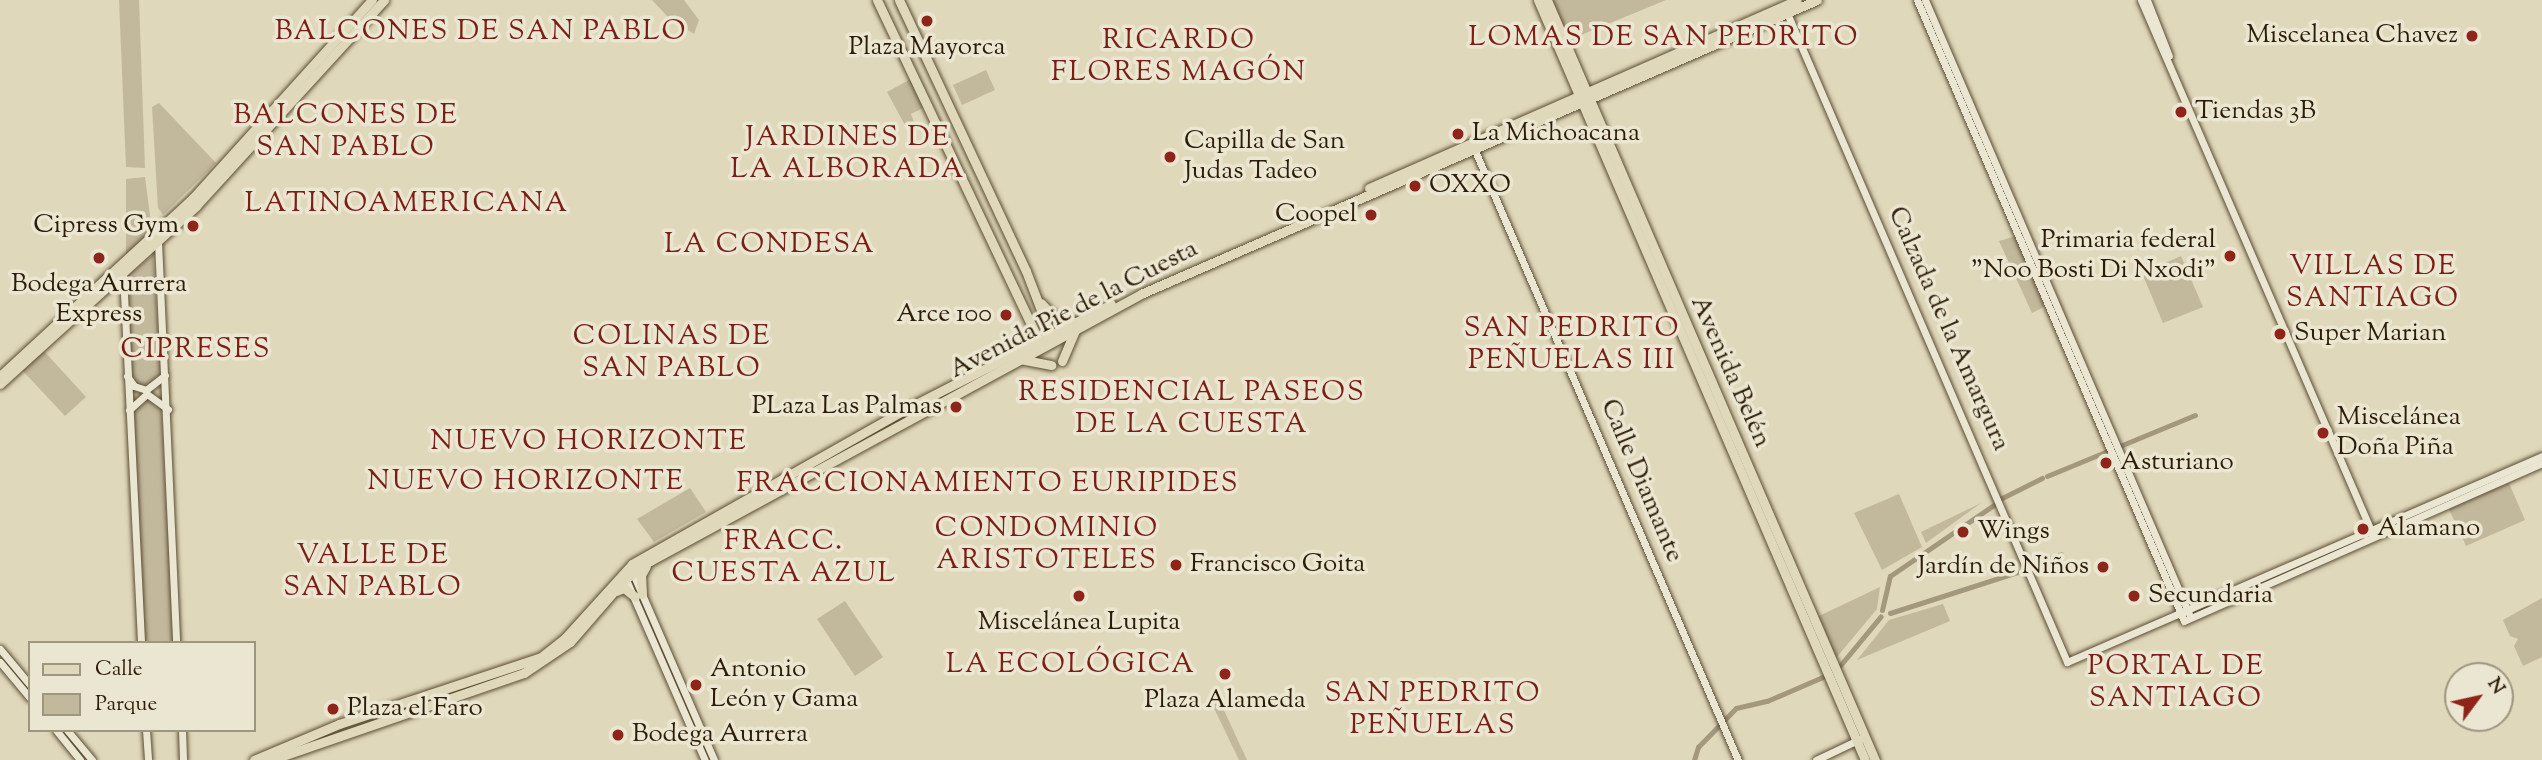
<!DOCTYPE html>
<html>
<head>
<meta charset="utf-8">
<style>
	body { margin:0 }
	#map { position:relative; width:2542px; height:760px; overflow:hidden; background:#e0d8ba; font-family:"Sorts Mill Goudy",serif }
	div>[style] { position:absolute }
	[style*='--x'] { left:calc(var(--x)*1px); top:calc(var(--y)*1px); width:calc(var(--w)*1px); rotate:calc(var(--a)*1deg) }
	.green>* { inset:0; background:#c2b89b }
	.canal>* { height:5px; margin:-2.5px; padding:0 2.5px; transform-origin:2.5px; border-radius:2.5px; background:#a3987d }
	.roads { filter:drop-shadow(0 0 2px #5a4c33) drop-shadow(0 0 2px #5a4c33) }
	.minor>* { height:7px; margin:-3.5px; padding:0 3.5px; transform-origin:3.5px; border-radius:3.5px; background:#ebe6d2 }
	.major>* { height:9px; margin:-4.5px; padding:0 4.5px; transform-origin:4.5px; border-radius:4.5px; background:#e0d8ba }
	.dots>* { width:19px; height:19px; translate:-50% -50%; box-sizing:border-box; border:4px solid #ebe6d2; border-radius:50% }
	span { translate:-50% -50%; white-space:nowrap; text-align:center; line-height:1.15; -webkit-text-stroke:7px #ebe6d2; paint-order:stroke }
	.poi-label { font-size:26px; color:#2e1d06 }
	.right { translate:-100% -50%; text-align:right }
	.left { translate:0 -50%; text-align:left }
	.street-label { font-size:26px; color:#2e1d06 }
	.neighbourhood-label { font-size:28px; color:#7a1f14; letter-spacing:2px }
	.legend { position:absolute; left:28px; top:641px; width:228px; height:91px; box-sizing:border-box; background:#ebe6d2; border:2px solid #9f9680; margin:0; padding:9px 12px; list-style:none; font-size:21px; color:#2e1d06 }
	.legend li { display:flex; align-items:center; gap:14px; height:35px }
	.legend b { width:35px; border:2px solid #9f9680 }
	.north { position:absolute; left:2444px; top:662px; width:70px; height:70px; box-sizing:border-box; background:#ebe6d2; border:2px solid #9f9680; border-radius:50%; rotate:57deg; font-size:19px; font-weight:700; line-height:28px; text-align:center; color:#2e1d06 }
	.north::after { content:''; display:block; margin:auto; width:24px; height:32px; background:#8f2418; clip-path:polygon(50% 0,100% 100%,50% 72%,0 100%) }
</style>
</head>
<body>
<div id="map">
	<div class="green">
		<div style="clip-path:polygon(119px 0,139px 0,145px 168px,126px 167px)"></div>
		<div style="clip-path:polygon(652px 0,684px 0,699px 20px,694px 34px,668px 17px)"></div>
		<div style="clip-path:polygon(1552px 0,1666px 0,1569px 40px)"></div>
		<div style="clip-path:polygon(986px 70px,995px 90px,962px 105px,953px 85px)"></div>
		<div style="clip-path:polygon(911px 79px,925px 107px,911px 114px,914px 122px,906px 127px,887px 92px)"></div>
		<div style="clip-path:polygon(159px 103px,216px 163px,163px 215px,158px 208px,152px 107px)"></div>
		<div style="clip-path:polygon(145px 177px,152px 231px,126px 254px,126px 179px)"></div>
		<div style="clip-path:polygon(2016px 236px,2046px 306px,2032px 313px,1999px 241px)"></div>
		<div style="clip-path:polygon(153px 255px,161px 374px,157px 381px,140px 386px,129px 375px,125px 278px)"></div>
		<div style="clip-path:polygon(2181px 256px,2203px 307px,2163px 323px,2142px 273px)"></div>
		<div style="clip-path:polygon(44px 351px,86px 397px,65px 416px,22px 370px)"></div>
		<div style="clip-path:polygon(147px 396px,161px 407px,174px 643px,145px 643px,131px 414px)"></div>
		<div style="clip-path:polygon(2508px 481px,2525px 520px,2466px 546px,2448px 507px)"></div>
		<div style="clip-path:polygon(690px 488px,706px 512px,654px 542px,637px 519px)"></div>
		<div style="clip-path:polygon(1899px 494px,1922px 547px,1882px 570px,1854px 513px)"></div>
		<div style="clip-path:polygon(1981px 503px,1926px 543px,1921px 532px)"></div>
		<div style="clip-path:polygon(1880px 587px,1877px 609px,1836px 658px,1819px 616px)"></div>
		<div style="clip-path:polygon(2542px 598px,2542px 657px,2523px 666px,2514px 646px,2518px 639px,2510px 636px,2503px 620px)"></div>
		<div style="clip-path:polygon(845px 601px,883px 657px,855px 676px,817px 619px)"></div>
		<div style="clip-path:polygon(1943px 604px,1950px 621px,1857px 660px,1889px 620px)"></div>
		<div style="clip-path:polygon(1218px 702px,1222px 706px,1247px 760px,1239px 760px,1212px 704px)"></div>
	</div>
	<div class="canal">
		<div style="--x:2047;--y:476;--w:160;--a:-22.4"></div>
		<div style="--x:2000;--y:499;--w:47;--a:-26.6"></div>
		<div style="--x:2033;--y:565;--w:30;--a:-21"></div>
		<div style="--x:1882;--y:610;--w:35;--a:-77"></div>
		<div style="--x:1890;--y:576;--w:127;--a:-34.4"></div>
		<div style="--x:1890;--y:613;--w:141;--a:-17.8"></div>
		<div style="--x:1838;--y:668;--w:67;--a:-50.4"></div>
		<div style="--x:1694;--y:760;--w:14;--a:-73"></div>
		<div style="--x:1698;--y:747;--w:54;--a:-45.7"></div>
		<div style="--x:1736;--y:708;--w:32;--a:-13"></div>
		<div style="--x:1767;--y:701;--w:65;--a:-23.4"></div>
	</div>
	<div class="roads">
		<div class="minor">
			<div style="--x:1917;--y:0;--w:676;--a:66.73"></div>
			<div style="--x:2184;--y:621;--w:391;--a:-23.8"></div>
			<div style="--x:1925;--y:0;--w:668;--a:66.73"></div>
			<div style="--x:2141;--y:0;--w:583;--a:66.56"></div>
			<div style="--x:2147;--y:0;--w:60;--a:68.6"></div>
			<div style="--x:1787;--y:13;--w:707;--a:66.66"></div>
			<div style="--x:2067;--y:662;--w:518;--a:-23.45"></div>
			<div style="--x:1473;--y:146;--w:669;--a:66.66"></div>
			<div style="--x:158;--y:242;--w:401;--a:87.4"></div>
			<div style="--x:123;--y:273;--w:370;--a:87.2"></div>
			<div style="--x:127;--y:376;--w:12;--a:55"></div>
			<div style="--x:134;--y:386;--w:13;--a:18"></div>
			<div style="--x:146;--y:390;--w:24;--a:-38"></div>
			<div style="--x:129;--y:410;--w:24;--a:-42"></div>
			<div style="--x:147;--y:394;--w:26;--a:36"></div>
			<div style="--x:631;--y:569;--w:208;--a:66.5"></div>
			<div style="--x:624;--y:575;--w:202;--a:66.4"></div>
			<div style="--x:0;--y:649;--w:47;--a:50.2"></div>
			<div style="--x:0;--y:662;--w:47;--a:50.2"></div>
			<div style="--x:56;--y:730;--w:38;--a:51"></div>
			<div style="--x:67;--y:730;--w:39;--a:50"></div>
			<div style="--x:146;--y:730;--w:30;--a:86"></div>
			<div style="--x:182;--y:730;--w:30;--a:88"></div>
			<div style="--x:1816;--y:760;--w:49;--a:-25.5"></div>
		</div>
		<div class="major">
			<div style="--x:877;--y:0;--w:380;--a:64.6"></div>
			<div style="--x:899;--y:0;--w:299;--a:64.9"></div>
			<div style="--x:1026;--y:271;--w:70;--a:69"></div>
			<div style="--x:1538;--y:0;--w:827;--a:66.72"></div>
			<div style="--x:1547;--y:0;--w:828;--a:66.66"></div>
			<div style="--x:1369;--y:188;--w:467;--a:-23.7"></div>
			<div style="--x:1041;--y:303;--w:18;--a:47"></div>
			<div style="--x:1053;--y:316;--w:20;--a:15"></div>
			<div style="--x:1020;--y:359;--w:32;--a:11"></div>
			<div style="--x:1062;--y:361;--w:33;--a:-67"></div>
			<div style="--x:0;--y:376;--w:263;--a:-42.7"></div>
			<div style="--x:193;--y:198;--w:267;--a:-47.9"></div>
			<div style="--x:0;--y:384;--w:265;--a:-42.2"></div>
			<div style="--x:196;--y:206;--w:279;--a:-47.6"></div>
			<div style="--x:616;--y:591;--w:9;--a:-21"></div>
			<div style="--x:624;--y:588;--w:14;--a:39"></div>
			<div style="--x:642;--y:594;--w:19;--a:-93"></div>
			<div style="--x:641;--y:575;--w:10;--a:-61"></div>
			<div style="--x:254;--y:760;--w:92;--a:-23"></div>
			<div style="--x:339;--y:724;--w:213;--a:-18.3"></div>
			<div style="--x:541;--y:657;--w:31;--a:-38"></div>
			<div style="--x:565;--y:638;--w:100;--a:-47.8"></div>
			<div style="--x:632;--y:564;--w:317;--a:-29.5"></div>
			<div style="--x:908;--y:408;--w:228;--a:-27.1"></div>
			<div style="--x:271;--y:760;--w:268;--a:-19"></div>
			<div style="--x:524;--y:673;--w:55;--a:-34"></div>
			<div style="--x:570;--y:642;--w:81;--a:-49"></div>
			<div style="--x:623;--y:581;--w:34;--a:-37"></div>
			<div style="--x:650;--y:561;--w:561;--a:-28.53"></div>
			<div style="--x:1143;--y:293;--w:735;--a:-23.5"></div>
		</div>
	</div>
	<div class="dots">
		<div style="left:927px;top:21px;background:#8f2418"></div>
		<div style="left:2472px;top:36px;background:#8f2418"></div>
		<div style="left:2181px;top:112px;background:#8f2418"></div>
		<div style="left:1458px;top:134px;background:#8f2418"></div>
		<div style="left:1170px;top:157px;background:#8f2418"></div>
		<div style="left:1415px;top:186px;background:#8f2418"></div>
		<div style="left:1371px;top:215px;background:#8f2418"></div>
		<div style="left:193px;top:226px;background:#8f2418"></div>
		<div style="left:2230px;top:256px;background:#8f2418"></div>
		<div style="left:99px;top:258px;background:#8f2418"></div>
		<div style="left:1006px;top:315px;background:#8f2418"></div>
		<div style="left:2280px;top:334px;background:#8f2418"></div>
		<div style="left:956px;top:407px;background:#8f2418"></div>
		<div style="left:2323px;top:433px;background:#8f2418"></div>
		<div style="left:2106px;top:463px;background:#8f2418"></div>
		<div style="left:2363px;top:529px;background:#8f2418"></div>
		<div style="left:1963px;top:532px;background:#8f2418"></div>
		<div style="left:1176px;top:565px;background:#8f2418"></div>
		<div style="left:2103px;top:567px;background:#8f2418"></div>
		<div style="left:1079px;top:596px;background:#8f2418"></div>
		<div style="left:2134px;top:596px;background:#8f2418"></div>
		<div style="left:1225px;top:674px;background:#8f2418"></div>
		<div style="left:696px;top:685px;background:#8f2418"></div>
		<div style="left:333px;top:709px;background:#8f2418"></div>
		<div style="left:618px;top:735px;background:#8f2418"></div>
	</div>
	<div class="poi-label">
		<span class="right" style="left:2458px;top:36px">Miscelanea Chavez</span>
		<span style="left:927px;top:48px">Plaza Mayorca</span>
		<span class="left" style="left:2195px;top:112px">Tiendas 3B</span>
		<span class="left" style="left:1472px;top:134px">La Michoacana</span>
		<span class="left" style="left:1184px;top:157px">Capilla de San<br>Judas Tadeo</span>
		<span class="left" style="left:1429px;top:186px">OXXO</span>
		<span class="right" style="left:1357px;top:215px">Coopel</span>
		<span class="right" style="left:179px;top:226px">Cipress Gym</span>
		<span class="right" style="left:2216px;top:256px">Primaria federal<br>"Noo Bosti Di Nxodi"</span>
		<span style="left:99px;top:300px">Bodega Aurrera<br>Express</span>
		<span class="right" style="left:992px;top:315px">Arce 100</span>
		<span class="left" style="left:2294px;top:334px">Super Marian</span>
		<span class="right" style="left:942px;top:407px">PLaza Las Palmas</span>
		<span class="left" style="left:2337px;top:433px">Miscelánea<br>Doña Piña</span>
		<span class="left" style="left:2120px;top:463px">Asturiano</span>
		<span class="left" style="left:2377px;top:529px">Alamano</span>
		<span class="left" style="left:1977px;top:532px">Wings</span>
		<span class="left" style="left:1190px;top:565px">Francisco Goita</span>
		<span class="right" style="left:2089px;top:567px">Jardín de Niños</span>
		<span class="left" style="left:2148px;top:596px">Secundaria</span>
		<span style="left:1079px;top:623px">Miscelánea Lupita</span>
		<span class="left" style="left:710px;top:685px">Antonio<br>León y Gama</span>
		<span style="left:1225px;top:701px">Plaza Alameda</span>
		<span class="left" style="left:347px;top:709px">Plaza el Faro</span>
		<span class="left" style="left:632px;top:735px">Bodega Aurrera</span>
	</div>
	<div class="street-label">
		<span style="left:1074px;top:310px;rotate:-27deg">Avenida Pie de la Cuesta</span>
		<span style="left:1948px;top:329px;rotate:66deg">Calzada de la Amargura</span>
		<span style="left:1730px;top:372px;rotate:66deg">Avenida Belén</span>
		<span style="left:1641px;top:481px;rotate:67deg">Calle Diamante</span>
	</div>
	<div class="neighbourhood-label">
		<span style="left:481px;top:32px">BALCONES DE SAN PABLO</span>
		<span style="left:1664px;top:38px">LOMAS DE SAN PEDRITO</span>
		<span style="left:1179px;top:57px">RICARDO<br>FLORES MAGÓN</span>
		<span style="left:346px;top:132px">BALCONES DE<br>SAN PABLO</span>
		<span style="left:848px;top:154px">JARDINES DE<br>LA ALBORADA</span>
		<span style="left:407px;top:204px">LATINOAMERICANA</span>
		<span style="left:770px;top:245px">LA CONDESA</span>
		<span style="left:2373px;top:283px">VILLAS DE<br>SANTIAGO</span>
		<span style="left:1572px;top:345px">SAN PEDRITO<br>PEÑUELAS III</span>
		<span style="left:672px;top:353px">COLINAS DE<br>SAN PABLO</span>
		<span style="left:196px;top:350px">CIPRESES</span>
		<span style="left:1192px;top:409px">RESIDENCIAL PASEOS<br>DE LA CUESTA</span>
		<span style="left:589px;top:442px">NUEVO HORIZONTE</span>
		<span style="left:526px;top:482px">NUEVO HORIZONTE</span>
		<span style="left:988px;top:484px">FRACCIONAMIENTO EURIPIDES</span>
		<span style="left:1047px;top:545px">CONDOMINIO<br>ARISTOTELES</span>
		<span style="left:784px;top:558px">FRACC.<br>CUESTA AZUL</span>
		<span style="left:373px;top:572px">VALLE DE<br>SAN PABLO</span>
		<span style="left:1071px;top:665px">LA ECOLÓGICA</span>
		<span style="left:2176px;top:683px">PORTAL DE<br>SANTIAGO</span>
		<span style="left:1433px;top:710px">SAN PEDRITO<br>PEÑUELAS</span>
	</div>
	<ul class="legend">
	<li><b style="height:9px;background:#e0d8ba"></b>Calle</li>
	<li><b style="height:19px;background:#c2b89b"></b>Parque</li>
	</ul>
	<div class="north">N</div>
</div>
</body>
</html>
